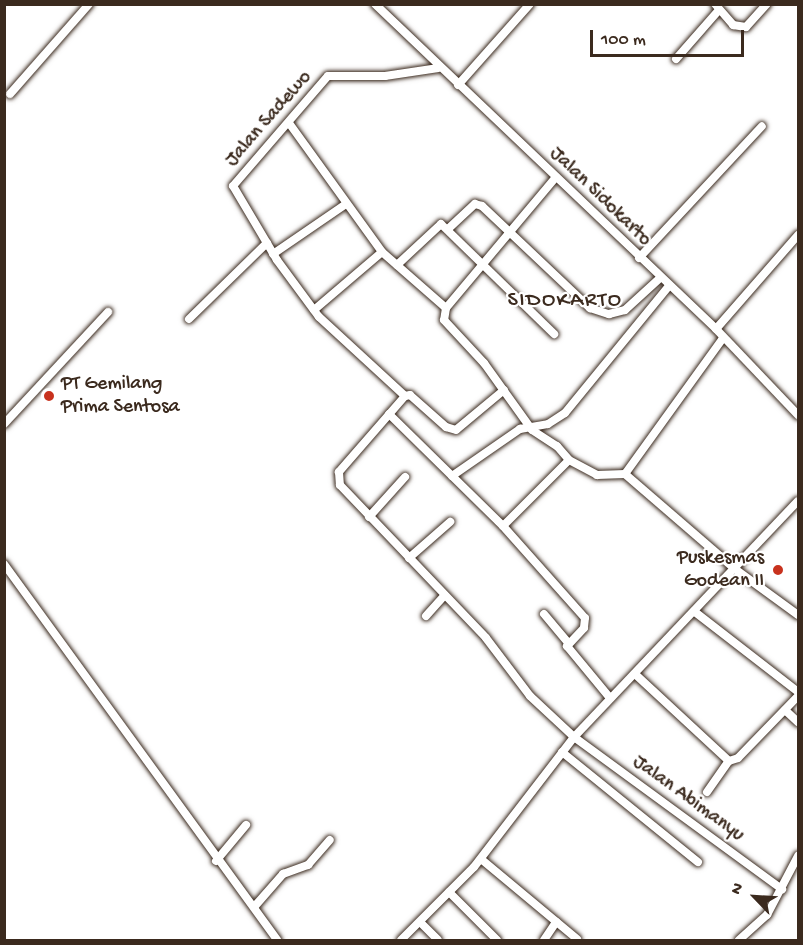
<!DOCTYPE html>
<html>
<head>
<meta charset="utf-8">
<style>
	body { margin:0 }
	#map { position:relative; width:803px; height:945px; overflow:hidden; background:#fff; font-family:"Gochi Hand",sans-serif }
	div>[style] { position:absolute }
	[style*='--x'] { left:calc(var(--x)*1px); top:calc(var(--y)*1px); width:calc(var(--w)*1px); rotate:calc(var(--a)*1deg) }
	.roads { filter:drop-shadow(0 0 2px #3b2a1e) drop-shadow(0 0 2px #3b2a1e) }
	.street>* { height:8px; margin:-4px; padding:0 4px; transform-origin:4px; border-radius:4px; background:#fff }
	.dots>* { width:16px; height:16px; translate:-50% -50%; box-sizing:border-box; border:3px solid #fff; border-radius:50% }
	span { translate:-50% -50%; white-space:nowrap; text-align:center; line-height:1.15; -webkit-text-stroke:4.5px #fff; paint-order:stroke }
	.street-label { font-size:20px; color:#3b2a1e }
	.poi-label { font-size:20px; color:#3b2a1e }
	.left { translate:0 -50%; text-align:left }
	.right { translate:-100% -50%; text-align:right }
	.quarter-label { font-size:22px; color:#3b2a1e; letter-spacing:1.5px }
	.frame { position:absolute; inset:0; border:6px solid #3b2a1e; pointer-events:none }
	.north { position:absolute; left:725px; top:867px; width:60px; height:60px; -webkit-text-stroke:4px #fff; paint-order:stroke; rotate:295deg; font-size:16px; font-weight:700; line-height:24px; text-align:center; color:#3b2a1e }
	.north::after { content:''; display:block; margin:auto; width:21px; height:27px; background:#3b2a1e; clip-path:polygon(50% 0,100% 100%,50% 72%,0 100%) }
	.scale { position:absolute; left:590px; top:30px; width:154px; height:27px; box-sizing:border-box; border:3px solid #3b2a1e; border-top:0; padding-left:8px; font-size:18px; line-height:21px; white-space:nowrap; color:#3b2a1e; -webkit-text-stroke:4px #fff; paint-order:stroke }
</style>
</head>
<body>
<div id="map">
	<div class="roads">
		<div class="street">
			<div style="--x:375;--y:4;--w:471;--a:43.6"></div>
			<div style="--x:716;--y:329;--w:119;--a:46.4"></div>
			<div style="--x:715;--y:4;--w:28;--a:49"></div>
			<div style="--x:733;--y:25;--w:13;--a:9"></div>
			<div style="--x:746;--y:27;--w:31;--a:-48"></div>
			<div style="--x:676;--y:59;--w:64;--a:-48.8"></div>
			<div style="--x:458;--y:85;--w:108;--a:-48.4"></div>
			<div style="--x:10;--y:94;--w:120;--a:-48.7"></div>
			<div style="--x:289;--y:123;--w:159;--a:54.2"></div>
			<div style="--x:556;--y:177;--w:171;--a:130"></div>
			<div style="--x:446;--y:308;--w:12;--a:99"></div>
			<div style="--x:444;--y:320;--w:59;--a:47.1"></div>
			<div style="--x:484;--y:363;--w:82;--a:54.4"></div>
			<div style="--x:532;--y:430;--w:30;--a:33"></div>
			<div style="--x:557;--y:446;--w:18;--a:49"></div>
			<div style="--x:569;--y:460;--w:32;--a:28"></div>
			<div style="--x:597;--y:475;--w:28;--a:-2"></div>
			<div style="--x:625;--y:474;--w:145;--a:40.8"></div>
			<div style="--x:735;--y:569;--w:78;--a:36.1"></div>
			<div style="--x:448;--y:229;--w:37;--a:-43"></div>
			<div style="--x:475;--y:204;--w:7;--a:16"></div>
			<div style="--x:482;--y:206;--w:149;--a:43.4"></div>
			<div style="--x:590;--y:308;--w:20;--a:18"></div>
			<div style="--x:609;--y:314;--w:16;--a:-14"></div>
			<div style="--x:625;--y:310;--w:47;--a:-42.4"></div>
			<div style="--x:273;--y:254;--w:88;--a:-34.4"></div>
			<div style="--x:639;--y:258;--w:180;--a:-47"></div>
			<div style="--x:397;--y:265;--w:60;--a:-43"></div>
			<div style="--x:441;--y:224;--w:158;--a:44.2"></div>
			<div style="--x:314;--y:310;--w:89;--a:-40.5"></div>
			<div style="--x:382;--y:252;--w:85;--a:41.2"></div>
			<div style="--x:189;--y:319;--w:109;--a:-44.3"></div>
			<div style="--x:716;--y:329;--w:125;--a:-48.9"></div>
			<div style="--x:504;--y:390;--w:62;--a:140.2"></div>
			<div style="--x:456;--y:430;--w:10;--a:-163"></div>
			<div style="--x:446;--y:427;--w:48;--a:-138.4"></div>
			<div style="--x:410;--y:395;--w:5;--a:169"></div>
			<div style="--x:405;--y:396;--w:101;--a:131"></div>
			<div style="--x:339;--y:472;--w:13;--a:86"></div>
			<div style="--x:340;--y:485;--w:211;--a:46.3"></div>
			<div style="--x:486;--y:638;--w:73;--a:52.8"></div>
			<div style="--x:530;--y:696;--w:60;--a:43"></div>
			<div style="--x:574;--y:737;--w:258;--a:36.2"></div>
			<div style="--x:405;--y:396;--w:117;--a:-137.4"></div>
			<div style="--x:319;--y:317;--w:71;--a:-126.4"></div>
			<div style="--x:277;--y:260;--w:86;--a:-120.7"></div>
			<div style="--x:233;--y:186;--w:145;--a:-49.2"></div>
			<div style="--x:328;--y:76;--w:57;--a:0"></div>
			<div style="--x:385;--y:76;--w:54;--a:-8.6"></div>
			<div style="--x:389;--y:414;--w:160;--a:44.5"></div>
			<div style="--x:503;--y:526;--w:123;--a:48.3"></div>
			<div style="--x:585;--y:618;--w:10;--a:96"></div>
			<div style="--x:584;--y:628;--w:25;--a:133"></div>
			<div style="--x:567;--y:646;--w:67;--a:50.4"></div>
			<div style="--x:4;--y:424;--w:153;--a:-47.1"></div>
			<div style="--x:625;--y:474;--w:168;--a:-54.2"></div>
			<div style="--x:452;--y:476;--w:83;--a:-34.7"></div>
			<div style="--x:520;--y:429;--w:28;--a:-10"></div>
			<div style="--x:548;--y:424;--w:20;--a:-33"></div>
			<div style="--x:565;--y:413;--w:164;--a:-50.7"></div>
			<div style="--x:369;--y:517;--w:54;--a:-48"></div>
			<div style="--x:503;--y:526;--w:93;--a:-45"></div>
			<div style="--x:409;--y:558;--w:55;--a:-41.3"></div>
			<div style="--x:4;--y:564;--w:465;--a:54"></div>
			<div style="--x:695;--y:612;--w:130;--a:37.8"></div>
			<div style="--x:544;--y:614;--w:38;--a:50"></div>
			<div style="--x:426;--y:616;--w:28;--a:-48"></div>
			<div style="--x:635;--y:674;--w:128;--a:42.8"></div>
			<div style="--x:785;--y:710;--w:18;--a:43"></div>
			<div style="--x:562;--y:752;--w:175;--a:39"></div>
			<div style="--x:707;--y:792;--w:38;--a:-55"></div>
			<div style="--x:729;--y:761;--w:9;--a:-18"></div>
			<div style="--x:738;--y:758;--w:86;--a:-45.9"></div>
			<div style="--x:481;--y:859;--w:125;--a:39.8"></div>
			<div style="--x:216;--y:861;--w:47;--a:-50.2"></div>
			<div style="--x:449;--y:892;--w:68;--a:45"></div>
			<div style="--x:255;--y:906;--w:43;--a:-48.8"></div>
			<div style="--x:283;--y:874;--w:27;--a:-20"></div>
			<div style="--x:308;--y:865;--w:33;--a:-49"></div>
			<div style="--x:420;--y:922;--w:25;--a:45"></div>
			<div style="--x:401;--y:940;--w:103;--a:-45"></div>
			<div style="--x:474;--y:867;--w:164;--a:-52.4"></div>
			<div style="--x:574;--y:737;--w:325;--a:-46.5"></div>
			<div style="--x:544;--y:940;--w:22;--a:-56"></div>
			<div style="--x:739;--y:940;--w:38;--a:-42"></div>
			<div style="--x:767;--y:915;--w:67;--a:-62.3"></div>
		</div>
	</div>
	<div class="dots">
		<div style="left:49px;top:396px;background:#c8321e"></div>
		<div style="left:778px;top:570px;background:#c8321e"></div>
	</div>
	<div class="street-label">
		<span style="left:269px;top:119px;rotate:-49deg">Jalan Sadewo</span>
		<span style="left:600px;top:197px;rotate:44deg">Jalan Sidokarto</span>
		<span style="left:688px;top:799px;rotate:36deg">Jalan Abimanyu</span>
	</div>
	<div class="poi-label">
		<span class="left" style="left:61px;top:396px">PT Gemilang<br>Prima Sentosa</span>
		<span class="right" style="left:764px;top:570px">Puskesmas<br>Godean II</span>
	</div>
	<div class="quarter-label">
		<span style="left:565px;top:302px">SIDOKARTO</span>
	</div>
	<div class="frame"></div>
	<div class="north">N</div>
	<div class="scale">100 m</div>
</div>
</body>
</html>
